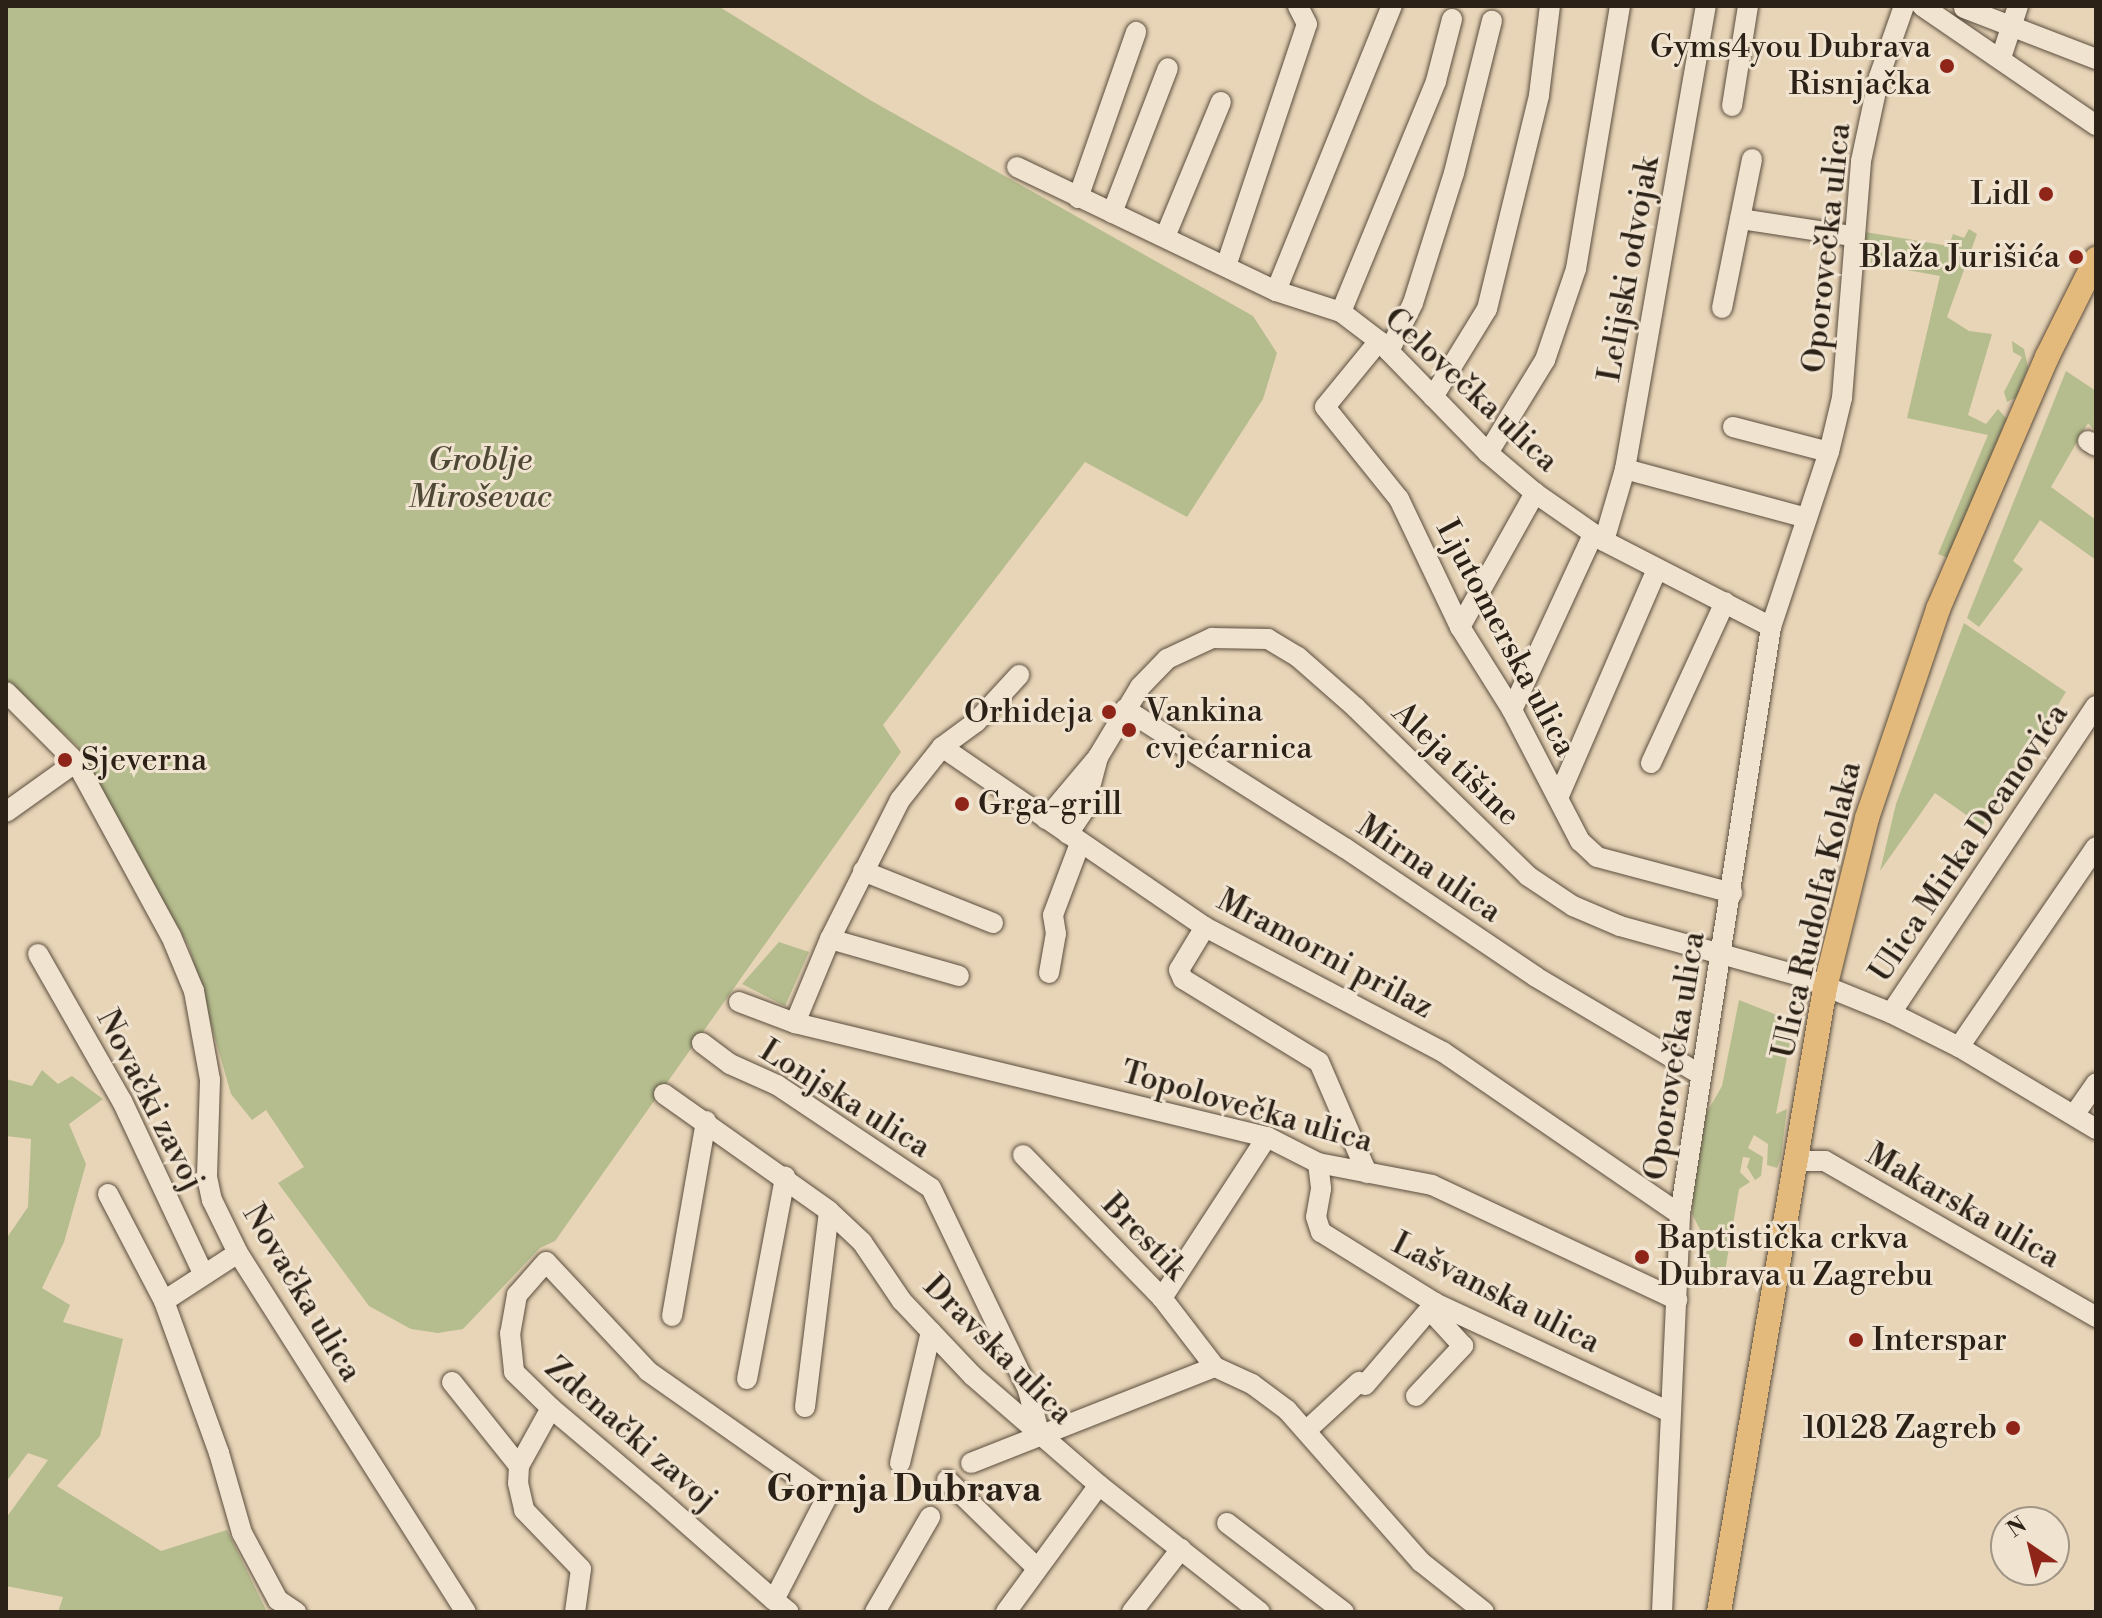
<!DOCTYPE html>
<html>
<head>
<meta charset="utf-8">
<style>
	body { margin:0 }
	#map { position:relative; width:2102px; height:1618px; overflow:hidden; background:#e8d4b7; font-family:"Libre Bodoni",serif }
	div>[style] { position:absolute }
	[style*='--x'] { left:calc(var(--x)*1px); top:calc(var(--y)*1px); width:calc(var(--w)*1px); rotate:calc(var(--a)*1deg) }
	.green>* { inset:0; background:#b5bd8e }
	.roads { filter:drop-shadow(0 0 2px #5a4e3e) drop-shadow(0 0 2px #5a4e3e) }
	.minor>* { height:20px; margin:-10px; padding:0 10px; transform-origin:10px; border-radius:10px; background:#f0e3d0 }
	.major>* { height:24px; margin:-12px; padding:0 12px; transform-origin:12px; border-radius:12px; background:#e4ba7c }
	.dots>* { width:22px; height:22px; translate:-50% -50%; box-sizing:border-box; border:4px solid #f0e3d0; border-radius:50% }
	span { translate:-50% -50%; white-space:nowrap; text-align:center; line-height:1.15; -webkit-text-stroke:6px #f0e3d0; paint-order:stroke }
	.poi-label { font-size:32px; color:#2b2116 }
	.right { translate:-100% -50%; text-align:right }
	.left { translate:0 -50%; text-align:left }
	.street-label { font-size:32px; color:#2b2116 }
	.park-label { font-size:32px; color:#4e4834; font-style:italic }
	.quarter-label { font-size:36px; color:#2b2116; font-weight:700 }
	.frame { position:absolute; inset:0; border:8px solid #2b2116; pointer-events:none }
	.north { position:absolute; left:1990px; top:1506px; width:80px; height:80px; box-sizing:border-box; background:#f0e3d0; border:2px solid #a19586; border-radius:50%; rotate:325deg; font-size:22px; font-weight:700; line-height:32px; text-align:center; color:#2b2116 }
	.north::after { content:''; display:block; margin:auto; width:28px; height:36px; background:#8f2418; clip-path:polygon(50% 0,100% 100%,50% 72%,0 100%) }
</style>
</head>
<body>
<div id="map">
	<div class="green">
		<div style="clip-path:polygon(6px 6px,718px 6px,870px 100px,1253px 316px,1277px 353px,1263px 399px,1187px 517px,1085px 462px,883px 725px,901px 752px,555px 1241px,540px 1248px,463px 1329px,438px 1333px,411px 1329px,369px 1306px,278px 1183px,304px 1167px,266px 1110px,252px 1120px,231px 1094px,189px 947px,77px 745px,6px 682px)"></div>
		<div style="clip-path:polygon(1969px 229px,1977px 234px,1947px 317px,1969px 331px,1992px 334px,1968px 415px,1986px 424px,1998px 409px,2007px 419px,1948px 558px,1938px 554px,1988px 435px,1907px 418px,1940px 276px,1857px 261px,1859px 231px,1949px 246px,1953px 234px,1964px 238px)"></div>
		<div style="clip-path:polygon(2012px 341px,2024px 349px,2028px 367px,2017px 397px,2007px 402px,2004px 392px,2022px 357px,2013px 352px)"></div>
		<div style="clip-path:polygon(2066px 371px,2096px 391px,2096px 432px,2088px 423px,2051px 487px,2096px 520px,2096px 560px,2040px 520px,2013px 561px,2023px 569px,1979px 627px,1967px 618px)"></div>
		<div style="clip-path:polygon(1964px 623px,2066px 692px,1982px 826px,1935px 793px,1880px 871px,1896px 804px)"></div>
		<div style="clip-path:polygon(779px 942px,809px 952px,785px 1006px,742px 984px)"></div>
		<div style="clip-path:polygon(1739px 1000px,1777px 1015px,1781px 1031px,1793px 1026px,1776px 1114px,1787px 1109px,1781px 1157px,1777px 1168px,1767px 1165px,1768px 1144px,1754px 1135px,1748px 1148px,1763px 1157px,1761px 1176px,1755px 1180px,1747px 1167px,1750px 1158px,1743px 1157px,1740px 1172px,1750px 1182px,1739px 1189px,1722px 1289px,1705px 1279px,1699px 1255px,1705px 1239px,1692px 1214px,1696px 1152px,1706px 1114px,1722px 1086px)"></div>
		<div style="clip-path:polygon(42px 1070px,58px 1084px,72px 1076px,103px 1099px,69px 1124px,86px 1164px,64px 1242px,42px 1288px,70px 1305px,63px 1322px,123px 1339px,100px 1436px,57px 1486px,161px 1551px,227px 1530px,267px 1612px,58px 1612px,63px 1597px,6px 1586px,6px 1518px,48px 1460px,28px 1453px,6px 1482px,6px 1239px,28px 1207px,31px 1139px,6px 1136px,6px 1079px,32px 1086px)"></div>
	</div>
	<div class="roads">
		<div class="minor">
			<div style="--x:1922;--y:6;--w:211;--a:34.4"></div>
			<div style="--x:1964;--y:8;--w:142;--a:21.1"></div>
			<div style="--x:2001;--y:58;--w:55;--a:-71.9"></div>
			<div style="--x:1732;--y:106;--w:101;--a:-80.9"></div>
			<div style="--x:1017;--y:167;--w:287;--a:25.6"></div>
			<div style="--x:1276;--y:291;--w:68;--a:17.9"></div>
			<div style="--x:1341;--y:312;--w:48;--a:37.3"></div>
			<div style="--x:1379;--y:341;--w:156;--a:45.8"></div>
			<div style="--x:1488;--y:453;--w:62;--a:40.4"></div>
			<div style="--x:1535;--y:493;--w:84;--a:34.8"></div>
			<div style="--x:1604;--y:541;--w:188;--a:27.2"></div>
			<div style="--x:1078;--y:198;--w:176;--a:-70.7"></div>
			<div style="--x:1112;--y:213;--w:155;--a:-68.9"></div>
			<div style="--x:1740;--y:219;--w:112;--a:8.7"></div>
			<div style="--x:1165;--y:237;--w:146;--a:-67.5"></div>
			<div style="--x:1226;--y:266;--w:255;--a:-71.5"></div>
			<div style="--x:1307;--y:24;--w:20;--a:-117"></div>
			<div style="--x:1276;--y:291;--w:308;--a:-67.9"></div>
			<div style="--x:1722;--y:308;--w:152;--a:-78.6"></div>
			<div style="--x:1341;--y:312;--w:250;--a:-67.6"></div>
			<div style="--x:1436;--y:81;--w:64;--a:-75.5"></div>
			<div style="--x:1379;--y:341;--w:85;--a:129.3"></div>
			<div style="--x:1325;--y:407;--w:118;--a:51.2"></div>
			<div style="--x:1399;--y:499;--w:142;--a:64.5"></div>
			<div style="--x:1460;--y:627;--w:98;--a:57.9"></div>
			<div style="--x:1512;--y:710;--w:148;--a:62.6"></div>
			<div style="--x:1580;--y:841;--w:23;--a:43"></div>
			<div style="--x:1597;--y:857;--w:140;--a:14.9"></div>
			<div style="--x:1389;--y:351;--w:54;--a:-63.4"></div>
			<div style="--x:1413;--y:303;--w:136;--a:-72.5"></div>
			<div style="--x:1454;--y:173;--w:157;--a:-76"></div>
			<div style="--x:1433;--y:397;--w:103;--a:-58.5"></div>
			<div style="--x:1487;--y:309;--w:220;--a:-76.3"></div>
			<div style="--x:1539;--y:95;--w:90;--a:-83"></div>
			<div style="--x:1733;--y:427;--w:99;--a:14.6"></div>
			<div style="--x:2088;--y:441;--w:9;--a:32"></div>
			<div style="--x:1488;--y:453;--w:109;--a:-58.5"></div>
			<div style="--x:1545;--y:360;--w:96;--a:-71.2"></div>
			<div style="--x:1576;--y:269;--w:267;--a:-80.5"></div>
			<div style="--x:1625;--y:469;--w:184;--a:15.1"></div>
			<div style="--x:1604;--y:541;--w:75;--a:-73.7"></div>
			<div style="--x:1625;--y:469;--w:470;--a:-80.1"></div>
			<div style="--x:1460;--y:627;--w:154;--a:-60.8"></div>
			<div style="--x:6;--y:692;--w:99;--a:45"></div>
			<div style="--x:76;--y:762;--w:198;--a:61.4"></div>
			<div style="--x:171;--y:936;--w:60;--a:67.3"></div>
			<div style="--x:194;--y:991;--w:90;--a:79.8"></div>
			<div style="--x:210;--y:1080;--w:97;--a:91.8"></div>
			<div style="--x:207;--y:1177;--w:24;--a:78"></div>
			<div style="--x:212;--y:1200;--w:59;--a:63.9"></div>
			<div style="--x:238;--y:1253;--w:425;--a:57.6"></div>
			<div style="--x:1125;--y:709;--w:260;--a:32.3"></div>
			<div style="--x:1345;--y:848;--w:230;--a:34"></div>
			<div style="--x:1536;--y:977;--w:192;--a:30.7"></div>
			<div style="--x:1512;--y:710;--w:193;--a:-65.2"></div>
			<div style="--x:942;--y:747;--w:319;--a:34.4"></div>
			<div style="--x:1205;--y:927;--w:269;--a:27.7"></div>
			<div style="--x:1443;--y:1052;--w:287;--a:34.4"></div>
			<div style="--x:1651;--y:763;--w:177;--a:-65.3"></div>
			<div style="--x:1558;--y:798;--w:249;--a:-66.6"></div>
			<div style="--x:6;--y:812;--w:86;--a:-35.5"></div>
			<div style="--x:1046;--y:819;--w:81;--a:-50"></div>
			<div style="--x:1098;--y:757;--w:82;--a:-59"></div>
			<div style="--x:1140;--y:687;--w:39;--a:-46"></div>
			<div style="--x:1167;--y:659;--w:50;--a:-25"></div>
			<div style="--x:1212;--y:638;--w:56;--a:1"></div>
			<div style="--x:1268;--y:639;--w:35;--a:31"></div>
			<div style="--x:1298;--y:657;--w:77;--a:41.3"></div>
			<div style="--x:1356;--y:708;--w:240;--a:44.3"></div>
			<div style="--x:1528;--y:876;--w:54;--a:33.7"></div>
			<div style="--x:1573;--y:906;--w:51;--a:23.1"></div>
			<div style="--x:1620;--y:926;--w:187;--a:15.5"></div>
			<div style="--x:1800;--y:976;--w:98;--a:22.1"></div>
			<div style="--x:1891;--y:1013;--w:76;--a:26.6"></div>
			<div style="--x:1959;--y:1047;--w:160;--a:30.9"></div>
			<div style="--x:1068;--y:834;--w:29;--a:-56"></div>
			<div style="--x:1084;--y:810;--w:55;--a:-75.2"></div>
			<div style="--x:863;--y:871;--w:140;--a:21.8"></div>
			<div style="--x:1205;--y:927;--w:50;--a:121.2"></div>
			<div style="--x:1179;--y:970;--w:10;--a:66"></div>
			<div style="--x:1183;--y:979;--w:159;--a:31.4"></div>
			<div style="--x:1319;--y:1062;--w:121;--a:66.6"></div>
			<div style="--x:830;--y:939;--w:134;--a:16"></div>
			<div style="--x:38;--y:954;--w:169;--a:60.3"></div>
			<div style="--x:122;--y:1101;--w:192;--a:64.8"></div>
			<div style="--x:1049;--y:973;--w:40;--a:-80"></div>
			<div style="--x:1056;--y:934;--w:19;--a:-99"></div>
			<div style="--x:1053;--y:915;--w:77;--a:-69.4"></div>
			<div style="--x:739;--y:1002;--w:60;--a:20.6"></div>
			<div style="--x:795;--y:1023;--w:486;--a:13.6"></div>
			<div style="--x:1267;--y:1137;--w:57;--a:27"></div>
			<div style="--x:1318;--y:1163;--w:116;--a:10.9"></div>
			<div style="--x:1432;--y:1185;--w:271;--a:25.1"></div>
			<div style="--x:1891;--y:1013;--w:369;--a:-56.3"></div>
			<div style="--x:795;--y:1023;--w:91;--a:-67.4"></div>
			<div style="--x:830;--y:939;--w:156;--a:-63.3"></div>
			<div style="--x:900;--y:800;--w:68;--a:-51.6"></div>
			<div style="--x:942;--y:747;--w:42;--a:-36.3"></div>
			<div style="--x:976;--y:722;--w:64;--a:-47.5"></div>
			<div style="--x:702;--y:1043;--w:35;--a:37"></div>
			<div style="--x:730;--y:1064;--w:51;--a:24.1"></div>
			<div style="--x:777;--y:1085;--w:185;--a:33.8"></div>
			<div style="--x:931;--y:1188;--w:224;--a:64.3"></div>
			<div style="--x:1028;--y:1390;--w:48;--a:75.4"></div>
			<div style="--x:1959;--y:1047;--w:242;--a:-55.6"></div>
			<div style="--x:664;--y:1094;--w:202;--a:35.3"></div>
			<div style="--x:829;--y:1211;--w:45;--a:43.2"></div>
			<div style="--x:862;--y:1242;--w:71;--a:55.9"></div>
			<div style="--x:902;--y:1301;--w:103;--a:46.6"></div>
			<div style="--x:973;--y:1376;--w:167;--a:40.9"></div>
			<div style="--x:1099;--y:1485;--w:205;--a:38.3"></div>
			<div style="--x:2074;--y:1115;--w:39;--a:-55"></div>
			<div style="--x:1023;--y:1155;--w:199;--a:45.8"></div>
			<div style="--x:1162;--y:1298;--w:87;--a:52.5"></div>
			<div style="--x:1215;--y:1367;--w:41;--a:24.7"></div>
			<div style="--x:1252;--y:1384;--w:44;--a:36.6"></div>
			<div style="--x:1287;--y:1410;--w:203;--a:48.6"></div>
			<div style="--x:1421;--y:1562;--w:80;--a:38.4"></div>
			<div style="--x:1796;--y:1161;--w:29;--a:0"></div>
			<div style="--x:1825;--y:1161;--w:313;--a:29.9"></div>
			<div style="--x:1318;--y:1163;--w:26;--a:83"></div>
			<div style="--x:1321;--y:1189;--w:28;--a:100"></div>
			<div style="--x:1316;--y:1217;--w:16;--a:72"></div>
			<div style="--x:1321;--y:1232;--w:134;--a:31.9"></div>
			<div style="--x:1435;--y:1303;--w:257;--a:24.9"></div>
			<div style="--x:108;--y:1194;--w:121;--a:62.4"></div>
			<div style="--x:164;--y:1301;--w:162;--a:70.1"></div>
			<div style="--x:219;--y:1453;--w:83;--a:74"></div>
			<div style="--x:242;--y:1533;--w:76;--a:61.8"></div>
			<div style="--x:278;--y:1600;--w:22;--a:34"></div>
			<div style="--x:1162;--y:1298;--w:192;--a:-56.9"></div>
			<div style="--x:164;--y:1301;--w:88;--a:-33"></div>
			<div style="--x:672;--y:1316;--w:198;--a:-80.1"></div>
			<div style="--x:747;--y:1379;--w:206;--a:-79.3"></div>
			<div style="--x:452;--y:1382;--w:107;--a:51.4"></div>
			<div style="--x:1365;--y:1385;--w:108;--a:-49.5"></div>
			<div style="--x:1416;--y:1396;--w:69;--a:-46.8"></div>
			<div style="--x:1463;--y:1346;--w:49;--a:-132.5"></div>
			<div style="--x:805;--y:1407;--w:197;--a:-83"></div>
			<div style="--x:551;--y:1408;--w:66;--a:118.9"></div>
			<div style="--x:519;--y:1466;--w:17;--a:93"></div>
			<div style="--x:518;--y:1483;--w:28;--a:77"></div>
			<div style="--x:524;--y:1510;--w:82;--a:46"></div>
			<div style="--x:581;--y:1569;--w:43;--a:97.9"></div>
			<div style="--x:1307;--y:1430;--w:71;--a:-42.7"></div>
			<div style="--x:900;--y:1463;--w:135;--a:-76.7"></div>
			<div style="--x:971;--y:1463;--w:262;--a:-21.5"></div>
			<div style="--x:947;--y:1480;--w:126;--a:44.4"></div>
			<div style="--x:1227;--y:1523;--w:147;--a:37.3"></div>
			<div style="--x:774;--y:1600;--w:116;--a:-62.8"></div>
			<div style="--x:827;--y:1497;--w:219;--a:-144.9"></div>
			<div style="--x:648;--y:1371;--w:149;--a:-133.1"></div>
			<div style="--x:546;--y:1262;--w:44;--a:131.3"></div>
			<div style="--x:517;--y:1295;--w:39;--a:100"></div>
			<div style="--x:510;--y:1333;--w:39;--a:84"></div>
			<div style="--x:514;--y:1372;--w:52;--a:44.2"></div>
			<div style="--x:551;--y:1408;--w:132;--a:40.1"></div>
			<div style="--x:652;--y:1493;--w:162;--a:41.3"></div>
			<div style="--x:774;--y:1600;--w:19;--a:39"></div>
			<div style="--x:875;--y:1612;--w:110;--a:-59.9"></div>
			<div style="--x:1006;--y:1612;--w:157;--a:-53.8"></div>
			<div style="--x:1132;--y:1612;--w:80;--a:-52.1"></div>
			<div style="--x:1662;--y:1612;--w:398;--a:-87.4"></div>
			<div style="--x:1680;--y:1214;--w:594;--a:-81.19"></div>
			<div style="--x:1771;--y:627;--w:184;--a:-71.7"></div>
			<div style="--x:1829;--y:452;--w:56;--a:-76.5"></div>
			<div style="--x:1842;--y:398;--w:238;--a:-85.4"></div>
			<div style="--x:1861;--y:161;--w:86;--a:-77.9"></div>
			<div style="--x:1879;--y:77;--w:75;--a:-70.6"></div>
		</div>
		<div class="major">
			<div style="--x:1719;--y:1612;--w:633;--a:-80.36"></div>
			<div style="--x:1825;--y:988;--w:175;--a:-76.1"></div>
			<div style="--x:1867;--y:818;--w:221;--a:-71.2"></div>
			<div style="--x:1938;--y:609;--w:275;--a:-66.6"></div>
			<div style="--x:2047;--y:357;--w:110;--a:-63.4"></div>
		</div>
	</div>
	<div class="dots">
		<div style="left:1947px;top:66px;background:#8f2418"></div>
		<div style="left:2046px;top:194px;background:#8f2418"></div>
		<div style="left:2076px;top:257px;background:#8f2418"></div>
		<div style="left:1109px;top:712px;background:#8f2418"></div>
		<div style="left:1129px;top:730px;background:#8f2418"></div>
		<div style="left:65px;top:760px;background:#8f2418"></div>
		<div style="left:962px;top:804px;background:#8f2418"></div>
		<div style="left:1642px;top:1257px;background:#8f2418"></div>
		<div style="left:1856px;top:1340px;background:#8f2418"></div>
		<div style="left:2013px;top:1428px;background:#8f2418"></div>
	</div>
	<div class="poi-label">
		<span class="right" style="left:1931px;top:66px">Gyms4you Dubrava<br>Risnjačka</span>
		<span class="right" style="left:2030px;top:194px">Lidl</span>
		<span class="right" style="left:2060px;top:257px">Blaža Jurišića</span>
		<span class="right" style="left:1093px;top:712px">Orhideja</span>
		<span class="left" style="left:1145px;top:730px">Vankina<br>cvjećarnica</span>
		<span class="left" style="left:81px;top:760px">Sjeverna</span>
		<span class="left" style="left:978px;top:804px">Grga-grill</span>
		<span class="left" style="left:1658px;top:1257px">Baptistička crkva<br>Dubrava u Zagrebu</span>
		<span class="left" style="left:1872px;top:1340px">Interspar</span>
		<span class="right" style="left:1997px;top:1428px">10128 Zagreb</span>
	</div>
	<div class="street-label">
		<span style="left:1827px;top:248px;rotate:-84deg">Oporovečka ulica</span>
		<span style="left:1629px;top:269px;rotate:-80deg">Lelijski odvojak</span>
		<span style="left:1471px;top:390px;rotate:43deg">Celovečka ulica</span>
		<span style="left:1506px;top:638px;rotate:62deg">Ljutomerska ulica</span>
		<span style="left:1456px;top:764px;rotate:44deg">Aleja tišine</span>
		<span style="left:1969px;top:843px;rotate:-56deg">Ulica Mirka Deanovića</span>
		<span style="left:1429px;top:869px;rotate:34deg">Mirna ulica</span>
		<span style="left:1817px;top:910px;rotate:-77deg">Ulica Rudolfa Kolaka</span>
		<span style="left:1325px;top:954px;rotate:28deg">Mramorni prilaz</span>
		<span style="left:1675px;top:1056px;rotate:-81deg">Oporovečka ulica</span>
		<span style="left:845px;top:1099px;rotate:32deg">Lonjska ulica</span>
		<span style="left:150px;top:1100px;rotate:63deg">Novački zavoj</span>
		<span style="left:1247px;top:1107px;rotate:16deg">Topolovečka ulica</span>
		<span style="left:1963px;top:1206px;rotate:30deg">Makarska ulica</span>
		<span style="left:1144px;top:1237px;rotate:46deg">Brestik</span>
		<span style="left:302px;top:1293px;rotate:59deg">Novačka ulica</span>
		<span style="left:1496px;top:1293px;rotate:27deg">Lašvanska ulica</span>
		<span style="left:998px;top:1350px;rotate:45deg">Dravska ulica</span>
		<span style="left:631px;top:1434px;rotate:41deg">Zdenački zavoj</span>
	</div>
	<div class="park-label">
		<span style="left:480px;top:479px">Groblje<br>Miroševac</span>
	</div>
	<div class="quarter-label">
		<span style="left:904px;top:1491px">Gornja Dubrava</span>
	</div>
	<div class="frame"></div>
	<div class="north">N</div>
</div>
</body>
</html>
